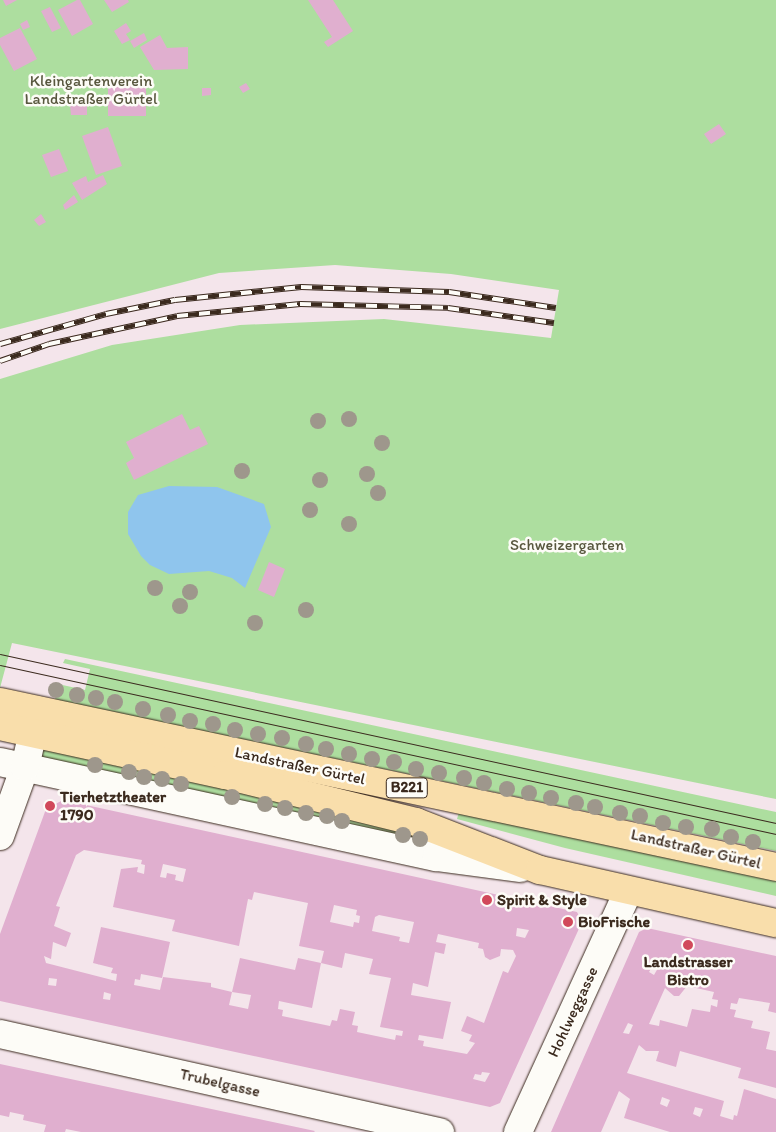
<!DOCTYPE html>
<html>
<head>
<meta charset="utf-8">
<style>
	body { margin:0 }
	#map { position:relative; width:776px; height:1132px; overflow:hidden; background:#f4e5eb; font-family:Itim,sans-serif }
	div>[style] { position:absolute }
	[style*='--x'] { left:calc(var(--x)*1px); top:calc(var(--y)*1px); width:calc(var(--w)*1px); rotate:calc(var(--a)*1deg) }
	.green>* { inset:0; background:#adde9f }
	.water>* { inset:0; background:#8fc5ed }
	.building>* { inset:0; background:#e0afcf }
	.roads { filter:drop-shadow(0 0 1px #3b2a1e) drop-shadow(0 0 1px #3b2a1e) }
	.minor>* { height:28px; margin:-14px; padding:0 14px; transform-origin:14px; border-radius:14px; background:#fdfcf7 }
	.major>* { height:28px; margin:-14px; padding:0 14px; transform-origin:14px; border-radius:14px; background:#f9deab }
	.tram>* { height:1px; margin:-0.5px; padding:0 0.5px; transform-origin:0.5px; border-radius:0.5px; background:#3b2a1e }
	.rail>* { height:5.5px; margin-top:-2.75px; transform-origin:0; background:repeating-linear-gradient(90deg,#fdfcf7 0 11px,#3b2a1e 0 22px); box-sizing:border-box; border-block:1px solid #3b2a1e }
	.trees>* { width:16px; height:16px; margin:-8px; border-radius:50%; background:#9e978c }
	.dots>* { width:14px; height:14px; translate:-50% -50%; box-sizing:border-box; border:2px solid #fdfcf7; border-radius:50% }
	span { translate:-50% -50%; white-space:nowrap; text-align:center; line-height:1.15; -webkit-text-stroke:5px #fdfcf7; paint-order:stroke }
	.shield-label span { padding:1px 4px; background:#fdfcf7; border:1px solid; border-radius:4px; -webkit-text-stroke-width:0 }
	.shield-label { font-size:15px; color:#3b2a1e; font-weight:700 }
	.park-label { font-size:16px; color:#58573e }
	.street-label { font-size:16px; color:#3b2a1e }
	.poi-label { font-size:16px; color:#3b2a1e; font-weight:700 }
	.left { translate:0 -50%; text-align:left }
</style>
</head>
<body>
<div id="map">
	<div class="green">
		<div style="clip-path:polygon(0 0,776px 0,776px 799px,12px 643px,0 688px,0 379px,112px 345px,240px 325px,384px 319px,551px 338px,559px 290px,451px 274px,335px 265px,219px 273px,0 329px)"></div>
		<div style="clip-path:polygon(65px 659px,776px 812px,776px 851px,55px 700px,58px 684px,85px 690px,90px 669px,63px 663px)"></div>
		<div style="clip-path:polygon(43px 749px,79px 754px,451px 843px,451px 848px,42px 759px)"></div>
		<div style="clip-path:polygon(459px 812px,776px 880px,776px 896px,565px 848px,457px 819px)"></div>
	</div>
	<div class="water">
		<div style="clip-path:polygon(169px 486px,217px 487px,264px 504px,271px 527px,245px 588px,232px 578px,209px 571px,169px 574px,150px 565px,141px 556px,128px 534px,128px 512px,138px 495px)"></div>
	</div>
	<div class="building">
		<div style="clip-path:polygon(3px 0,17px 0,6px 6px)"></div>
		<div style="clip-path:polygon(77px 0,80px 0,93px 24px,72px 36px,58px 10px)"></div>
		<div style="clip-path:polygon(104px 0,128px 0,129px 2px,112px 12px)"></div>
		<div style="clip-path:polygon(308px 0,333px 0,353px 31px,328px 47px,324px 42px,332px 37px)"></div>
		<div style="clip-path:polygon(50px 7px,61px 28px,52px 32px,41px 11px)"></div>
		<div style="clip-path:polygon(27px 20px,30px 27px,23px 30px,20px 24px)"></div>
		<div style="clip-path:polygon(126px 23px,131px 31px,126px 34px,130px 40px,122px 44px,114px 31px)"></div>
		<div style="clip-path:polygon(20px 28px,37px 59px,14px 71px,0 45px,0 38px)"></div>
		<div style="clip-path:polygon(144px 33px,147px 40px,134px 48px,130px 41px)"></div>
		<div style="clip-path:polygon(160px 35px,167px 48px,188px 47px,188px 69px,154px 70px,140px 47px)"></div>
		<div style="clip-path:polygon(246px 83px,250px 89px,243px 93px,239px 87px)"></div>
		<div style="clip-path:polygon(146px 84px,146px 116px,108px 116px,108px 85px)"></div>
		<div style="clip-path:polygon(202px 88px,211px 88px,211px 95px,202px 96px)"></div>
		<div style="clip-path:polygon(69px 96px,87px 96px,87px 115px,71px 115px)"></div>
		<div style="clip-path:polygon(719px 124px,726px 134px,711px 144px,704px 134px)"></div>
		<div style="clip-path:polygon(108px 127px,122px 166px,96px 175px,82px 136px)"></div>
		<div style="clip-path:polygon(59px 149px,68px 171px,51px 177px,42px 155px)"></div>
		<div style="clip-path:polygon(103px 175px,107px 184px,82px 200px,72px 183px,86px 176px,88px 182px)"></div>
		<div style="clip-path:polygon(74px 195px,78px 202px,65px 210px,63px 205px)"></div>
		<div style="clip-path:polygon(41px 214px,46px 222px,39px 226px,34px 220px)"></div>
		<div style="clip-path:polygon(182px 414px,190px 430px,199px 426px,208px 444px,134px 480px,126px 463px,134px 458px,126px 442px)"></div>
		<div style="clip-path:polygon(269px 562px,285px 569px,274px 597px,258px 590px)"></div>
		<div style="clip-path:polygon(evenodd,63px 800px,577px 912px,582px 922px,500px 1103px,490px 1107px,0 1001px,0 934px,46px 809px,63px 800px,84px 850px,142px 860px,141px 864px,145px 865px,144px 874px,137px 872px,138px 867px,121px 869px,113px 907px,175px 920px,172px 931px,239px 946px,248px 899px,252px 900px,254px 892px,308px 903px,299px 946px,324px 951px,321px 963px,298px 958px,295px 970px,240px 958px,232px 992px,211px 987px,211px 983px,163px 977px,160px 990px,134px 985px,135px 979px,140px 980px,141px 974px,162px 978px,170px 942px,101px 927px,93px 963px,113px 968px,111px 973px,117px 974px,116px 981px,46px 963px,44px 956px,51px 959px,53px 942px,66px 947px,71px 933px,54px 926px,60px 907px,56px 906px,76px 855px,84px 850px,63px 800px,163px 864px,186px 869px,183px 882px,175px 880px,176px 875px,167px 873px,166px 878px,160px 877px,163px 864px,63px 800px,334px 905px,357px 910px,356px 915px,360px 916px,359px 923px,354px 922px,353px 927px,330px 922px,334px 905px,63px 800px,379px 915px,414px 922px,409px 943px,399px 941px,400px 937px,372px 931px,375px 917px,379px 915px,63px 800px,517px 928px,529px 930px,525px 938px,516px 936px,517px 928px,63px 800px,438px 934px,479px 943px,478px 948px,483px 949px,485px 957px,490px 960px,500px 956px,501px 949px,513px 950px,516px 956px,508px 973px,503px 971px,484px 1023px,467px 1016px,461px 1031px,472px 1035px,469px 1041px,475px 1043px,467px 1054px,423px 1046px,424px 1041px,418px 1040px,419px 1035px,443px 1039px,451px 1002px,411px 995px,413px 983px,428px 987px,435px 952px,444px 954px,446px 944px,436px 942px,438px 934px,63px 800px,345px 953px,373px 959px,369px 974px,391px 978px,380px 1027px,403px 1031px,402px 1036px,396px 1035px,395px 1040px,357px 1032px,358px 1026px,352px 1025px,355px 1012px,340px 1009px,337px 1021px,332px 1020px,330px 1026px,282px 1016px,283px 1010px,278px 1009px,279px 1001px,312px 1008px,321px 963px,342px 968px,345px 953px,63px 800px,49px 978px,57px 979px,56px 986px,48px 985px,49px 978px,63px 800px,104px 992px,111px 994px,110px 1000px,103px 999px,104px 992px,63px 800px,232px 992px,251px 995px,248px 1009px,229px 1005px,232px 992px,63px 800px,482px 1072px,490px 1073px,485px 1082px,473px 1079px,475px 1074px,481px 1075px,482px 1072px)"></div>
		<div style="clip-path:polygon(evenodd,647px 928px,776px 956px,776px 1013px,768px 1011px,770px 1003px,739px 998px,737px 1004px,731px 1003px,730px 1009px,736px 1010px,734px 1017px,753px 1021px,751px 1028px,770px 1032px,766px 1049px,776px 1051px,776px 1088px,738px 1078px,741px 1068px,680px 1051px,676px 1067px,656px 1061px,659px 1051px,646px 1051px,639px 1045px,627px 1073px,724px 1101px,720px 1116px,733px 1120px,734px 1115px,737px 1116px,744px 1089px,776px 1099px,776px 1132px,670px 1132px,624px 1118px,630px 1099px,619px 1091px,601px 1132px,551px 1132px,639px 932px,647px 928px,652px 967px,658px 968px,654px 975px,649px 972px,652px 967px,647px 928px,687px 986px,714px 992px,712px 999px,718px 1000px,717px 1007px,711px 1005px,710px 1012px,692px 1009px,687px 1027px,660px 1020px,659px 1026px,649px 1024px,665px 988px,674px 996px,679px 996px,687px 986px,647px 928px,628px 1023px,633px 1025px,629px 1034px,623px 1033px,628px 1023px,647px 928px,662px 1097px,670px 1100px,667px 1107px,660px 1104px,662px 1097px,647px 928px,695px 1107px,703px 1109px,700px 1117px,693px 1114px,695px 1107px)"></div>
		<div style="clip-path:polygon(0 1064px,315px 1131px,314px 1132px,81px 1132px,66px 1129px,65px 1132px,44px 1132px,46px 1125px,23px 1120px,24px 1115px,10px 1112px,9px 1117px,0 1115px)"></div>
	</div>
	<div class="roads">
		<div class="minor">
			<div style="--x:0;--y:762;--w:447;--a:12.3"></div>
			<div style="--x:437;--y:857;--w:84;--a:7.5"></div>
			<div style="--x:0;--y:836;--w:73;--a:-70.1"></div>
			<div style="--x:25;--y:767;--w:58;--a:-77.2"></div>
			<div style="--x:0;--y:1034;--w:451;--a:12.6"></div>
			<div style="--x:518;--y:1132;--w:264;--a:-65.4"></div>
		</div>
		<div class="major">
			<div style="--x:0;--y:702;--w:793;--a:12"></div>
			<div style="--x:0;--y:726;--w:230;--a:12.3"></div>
			<div style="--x:225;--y:775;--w:197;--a:13.8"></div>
			<div style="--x:416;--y:822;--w:133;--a:21.2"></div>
			<div style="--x:540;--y:870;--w:242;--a:12.7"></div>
		</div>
	</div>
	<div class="tram">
		<div style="--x:0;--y:654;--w:794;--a:12.29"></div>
		<div style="--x:0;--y:665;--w:794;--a:12.29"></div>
	</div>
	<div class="rail">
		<div style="--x:0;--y:344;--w:110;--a:-15.8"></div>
		<div style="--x:106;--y:314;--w:70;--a:-11.5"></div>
		<div style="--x:175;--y:300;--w:127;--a:-5.9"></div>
		<div style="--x:301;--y:287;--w:148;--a:1.9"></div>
		<div style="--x:449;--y:292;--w:108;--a:8.5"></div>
		<div style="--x:0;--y:361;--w:52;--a:-19.1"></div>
		<div style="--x:49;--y:344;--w:131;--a:-12.3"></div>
		<div style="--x:177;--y:316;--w:124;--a:-5.6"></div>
		<div style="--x:300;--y:304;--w:148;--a:1.5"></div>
		<div style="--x:448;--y:308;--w:107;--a:8.1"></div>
	</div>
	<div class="trees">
		<div style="left:349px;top:419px"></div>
		<div style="left:318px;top:421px"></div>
		<div style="left:382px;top:443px"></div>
		<div style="left:242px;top:471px"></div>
		<div style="left:367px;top:474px"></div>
		<div style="left:320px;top:480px"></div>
		<div style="left:378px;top:493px"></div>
		<div style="left:310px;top:510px"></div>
		<div style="left:349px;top:524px"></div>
		<div style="left:155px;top:588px"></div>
		<div style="left:190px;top:592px"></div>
		<div style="left:180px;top:606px"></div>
		<div style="left:306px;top:610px"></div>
		<div style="left:255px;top:623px"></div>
		<div style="left:56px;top:690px"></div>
		<div style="left:77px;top:695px"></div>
		<div style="left:96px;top:698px"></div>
		<div style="left:115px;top:702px"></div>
		<div style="left:143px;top:709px"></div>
		<div style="left:168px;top:715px"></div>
		<div style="left:190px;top:721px"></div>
		<div style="left:213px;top:724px"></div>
		<div style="left:235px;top:730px"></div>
		<div style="left:258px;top:734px"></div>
		<div style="left:282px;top:738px"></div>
		<div style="left:306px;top:744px"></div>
		<div style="left:326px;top:749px"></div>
		<div style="left:349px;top:754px"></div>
		<div style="left:372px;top:759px"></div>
		<div style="left:394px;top:762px"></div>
		<div style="left:95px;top:765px"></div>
		<div style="left:416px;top:769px"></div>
		<div style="left:129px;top:772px"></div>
		<div style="left:439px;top:773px"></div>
		<div style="left:144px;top:777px"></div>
		<div style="left:464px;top:778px"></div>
		<div style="left:162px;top:779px"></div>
		<div style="left:484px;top:783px"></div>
		<div style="left:181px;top:784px"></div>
		<div style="left:507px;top:789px"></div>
		<div style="left:529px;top:793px"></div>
		<div style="left:232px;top:797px"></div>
		<div style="left:551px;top:798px"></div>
		<div style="left:576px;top:803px"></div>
		<div style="left:265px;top:804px"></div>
		<div style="left:595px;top:807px"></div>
		<div style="left:285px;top:808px"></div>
		<div style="left:306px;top:813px"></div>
		<div style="left:620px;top:813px"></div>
		<div style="left:327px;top:816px"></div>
		<div style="left:640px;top:816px"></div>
		<div style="left:342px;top:821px"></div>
		<div style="left:663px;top:823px"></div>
		<div style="left:686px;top:827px"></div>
		<div style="left:712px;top:829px"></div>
		<div style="left:403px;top:835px"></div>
		<div style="left:731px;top:837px"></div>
		<div style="left:420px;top:839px"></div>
		<div style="left:753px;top:842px"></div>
	</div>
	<div class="dots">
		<div style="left:50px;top:806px;background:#d1495b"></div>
		<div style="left:487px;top:900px;background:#d1495b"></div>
		<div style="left:568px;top:922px;background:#d1495b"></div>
		<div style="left:688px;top:945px;background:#d1495b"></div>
	</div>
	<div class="shield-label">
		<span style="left:407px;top:788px">B221</span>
	</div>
	<div class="park-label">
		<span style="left:91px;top:90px">Kleingartenverein<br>Landstraßer Gürtel</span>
		<span style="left:567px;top:545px">Schweizergarten</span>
	</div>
	<div class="street-label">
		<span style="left:300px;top:766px;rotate:12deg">Landstraßer Gürtel</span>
		<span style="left:696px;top:849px;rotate:13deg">Landstraßer Gürtel</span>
		<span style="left:573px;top:1012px;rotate:-65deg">Hohlweggasse</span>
		<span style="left:220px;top:1083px;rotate:13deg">Trubelgasse</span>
	</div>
	<div class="poi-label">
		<span class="left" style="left:60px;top:806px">Tierhetztheater<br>1790</span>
		<span class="left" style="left:497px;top:900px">Spirit &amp; Style</span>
		<span class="left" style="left:578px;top:922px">BioFrische</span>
		<span style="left:688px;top:971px">Landstrasser<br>Bistro</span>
	</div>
</div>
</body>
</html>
